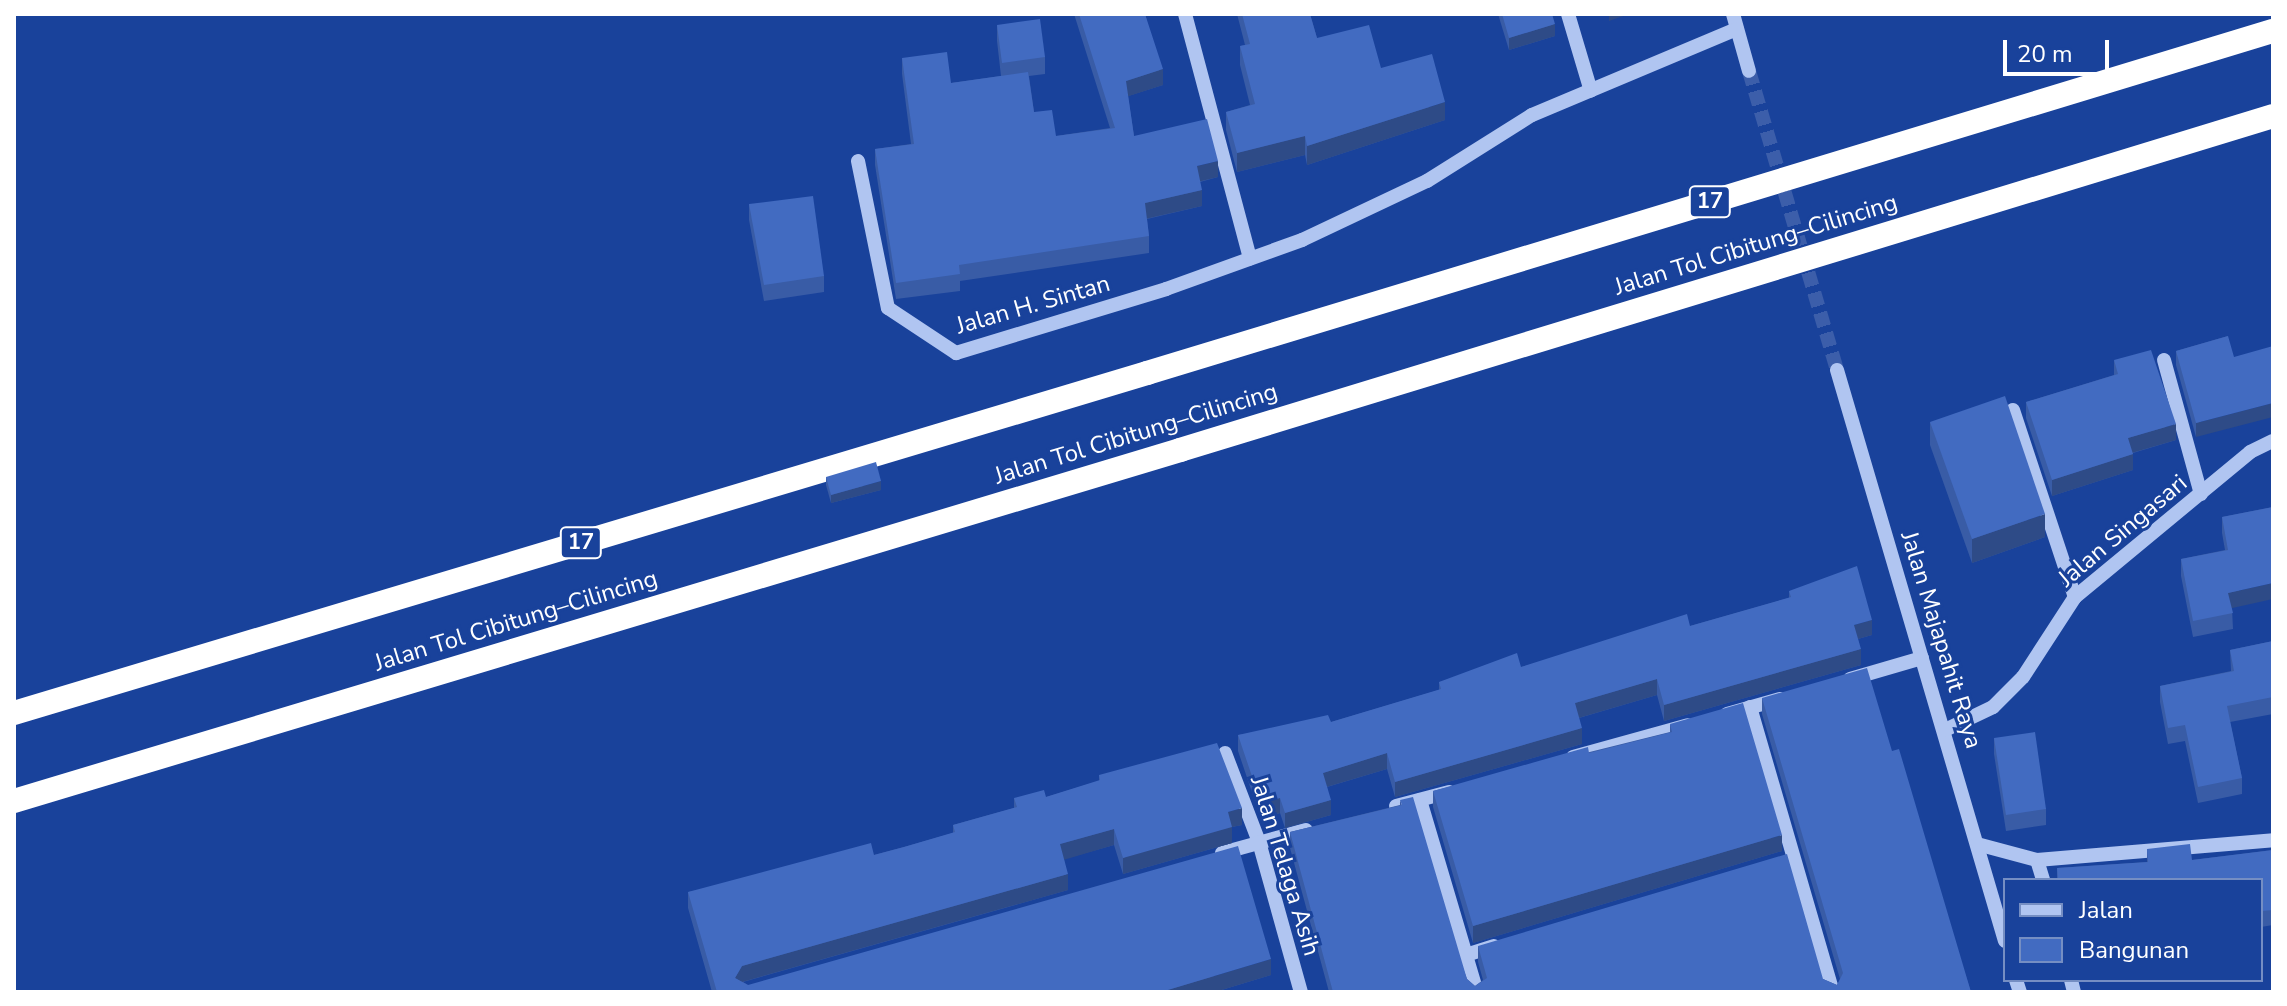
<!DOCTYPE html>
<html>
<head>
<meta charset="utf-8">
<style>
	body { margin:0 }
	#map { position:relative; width:2287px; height:1006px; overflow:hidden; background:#19429b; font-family:"Nunito Sans",sans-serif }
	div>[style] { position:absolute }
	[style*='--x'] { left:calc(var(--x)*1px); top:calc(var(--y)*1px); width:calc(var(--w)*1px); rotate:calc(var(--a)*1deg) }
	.minor-tunnel>* { height:14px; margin-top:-7px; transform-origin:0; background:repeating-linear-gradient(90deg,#3c5eaa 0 14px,transparent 0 21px) }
	.minor>* { height:14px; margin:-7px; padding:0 7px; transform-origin:7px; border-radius:7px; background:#b0c5f1 }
	.highway>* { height:24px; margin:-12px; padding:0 12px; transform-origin:12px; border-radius:12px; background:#fff }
	.highway-bridge>* { height:24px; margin:-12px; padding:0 12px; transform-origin:12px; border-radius:12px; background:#fff }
	.wall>* { inset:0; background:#395ca6 }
	.shaded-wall>* { inset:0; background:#2e4b87 }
	.building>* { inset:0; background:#426bc1 }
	span { translate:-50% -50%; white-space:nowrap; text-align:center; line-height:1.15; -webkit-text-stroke:6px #19429b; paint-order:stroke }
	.shield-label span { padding:2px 6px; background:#19429b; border:2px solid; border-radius:6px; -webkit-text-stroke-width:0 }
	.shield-label { font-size:22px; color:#fff; font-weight:700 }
	.street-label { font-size:24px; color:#fff }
	.frame { position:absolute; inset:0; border:16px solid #fff; pointer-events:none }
	.legend { position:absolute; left:2003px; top:878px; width:260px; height:104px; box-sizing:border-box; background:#19429b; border:2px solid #758ec3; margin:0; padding:10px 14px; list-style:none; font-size:24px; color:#fff }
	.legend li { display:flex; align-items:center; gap:16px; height:40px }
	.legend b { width:40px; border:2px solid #758ec3 }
	.scale { position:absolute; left:2003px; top:40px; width:106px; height:36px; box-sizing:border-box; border:4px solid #fff; border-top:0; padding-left:10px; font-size:24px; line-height:28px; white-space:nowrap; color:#fff; -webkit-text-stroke:6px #19429b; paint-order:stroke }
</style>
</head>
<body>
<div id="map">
	<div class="minor-tunnel">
		<div style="--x:1749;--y:71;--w:312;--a:73.6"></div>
	</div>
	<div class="minor">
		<div style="--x:1185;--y:14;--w:253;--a:75.1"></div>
		<div style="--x:1568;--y:14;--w:80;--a:73.4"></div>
		<div style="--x:1733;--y:14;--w:59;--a:74.3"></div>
		<div style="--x:858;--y:161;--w:150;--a:78.5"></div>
		<div style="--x:888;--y:308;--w:82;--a:33.5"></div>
		<div style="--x:956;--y:353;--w:220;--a:-16.9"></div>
		<div style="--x:1166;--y:289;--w:145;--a:-19.8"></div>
		<div style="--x:1302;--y:240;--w:138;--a:-25.3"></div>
		<div style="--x:1427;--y:181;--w:124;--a:-32.2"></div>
		<div style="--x:1532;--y:115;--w:222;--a:-22.8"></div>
		<div style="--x:2164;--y:360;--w:139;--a:74.6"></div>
		<div style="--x:1837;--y:370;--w:595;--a:73.61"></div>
		<div style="--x:2013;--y:410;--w:197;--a:71.7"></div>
		<div style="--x:1850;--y:679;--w:75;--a:-16.3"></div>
		<div style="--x:1750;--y:707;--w:297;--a:73.8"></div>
		<div style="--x:1727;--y:714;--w:55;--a:-15.8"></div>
		<div style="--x:1945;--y:730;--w:53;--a:-25.6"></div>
		<div style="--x:1993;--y:707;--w:42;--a:-45"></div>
		<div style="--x:2023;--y:677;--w:95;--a:-57"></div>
		<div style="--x:2075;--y:597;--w:227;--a:-39.6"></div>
		<div style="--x:2250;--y:452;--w:25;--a:-26"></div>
		<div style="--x:1225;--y:753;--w:95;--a:69.1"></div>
		<div style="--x:1259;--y:842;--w:156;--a:74.4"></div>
		<div style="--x:1573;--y:757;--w:119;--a:-15.5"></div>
		<div style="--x:1420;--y:800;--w:200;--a:73.5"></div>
		<div style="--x:1396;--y:806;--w:55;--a:-14.8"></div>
		<div style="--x:1977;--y:844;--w:62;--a:14.9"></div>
		<div style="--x:2037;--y:860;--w:21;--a:73"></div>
		<div style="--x:1222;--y:853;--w:87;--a:-15.3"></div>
		<div style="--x:2037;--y:860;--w:237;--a:-4.8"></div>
		<div style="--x:1466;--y:955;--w:29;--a:-18"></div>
		<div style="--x:2016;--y:980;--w:13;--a:72"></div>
		<div style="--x:2071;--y:980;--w:12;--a:76"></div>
	</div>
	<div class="highway">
		<div style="--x:14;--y:713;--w:1183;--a:-16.7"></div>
		<div style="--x:14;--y:801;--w:1218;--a:-16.75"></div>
	</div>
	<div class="highway-bridge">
		<div style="--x:1147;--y:373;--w:1177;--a:-16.9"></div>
		<div style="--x:1180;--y:450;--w:1143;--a:-16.99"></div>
	</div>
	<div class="wall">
		<div style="clip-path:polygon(1074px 14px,1145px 14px,1163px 85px,1128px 96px,1134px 136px,1218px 177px,1200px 182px,1202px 206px,1147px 219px,1149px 236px,1149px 253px,960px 281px,960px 291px,896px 299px,875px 165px,875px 149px,911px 144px,902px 74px,902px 58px,951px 83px,1001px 76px,997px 41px,997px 25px,1045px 57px,1045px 74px,1029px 76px,1034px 112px,1056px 136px,1110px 128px)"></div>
		<div style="clip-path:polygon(1237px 14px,1310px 14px,1317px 38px,1381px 68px,1445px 120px,1307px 165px,1305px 155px,1237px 172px,1226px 130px,1226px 112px,1250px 105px,1240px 65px,1240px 46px,1245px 45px)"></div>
		<div style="clip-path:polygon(1498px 14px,1552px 14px,1555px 36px,1509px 50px)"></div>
		<div style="clip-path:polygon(749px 204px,824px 276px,824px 292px,764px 301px,749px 220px)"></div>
		<div style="clip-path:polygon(2228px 336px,2196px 437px,2176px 365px,2176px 351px)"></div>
		<div style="clip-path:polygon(2114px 360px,2176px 440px,2133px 453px,2133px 470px,2052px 496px,2026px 418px,2026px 402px,2114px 375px)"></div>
		<div style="clip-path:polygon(1930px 422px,2045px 537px,1972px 563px,1930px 445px)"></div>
		<div style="clip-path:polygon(826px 477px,881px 490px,831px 503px,826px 485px)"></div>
		<div style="clip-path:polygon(2273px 507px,2232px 608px,2233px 629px,2193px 637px,2181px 576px,2181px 559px,2225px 550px,2222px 533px,2222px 517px)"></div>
		<div style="clip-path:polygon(1789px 591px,1872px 635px,1858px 639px,1861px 665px,1664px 721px,1657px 695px,1579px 718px,1582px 744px,1395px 797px,1387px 769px,1327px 787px,1331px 815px,1285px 828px,1280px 813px,1261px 819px,1238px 751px,1238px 735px,1331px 722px,1439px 690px,1439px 682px,1521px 667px,1690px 626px,1789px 598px)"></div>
		<div style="clip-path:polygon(2273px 641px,2273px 714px,2230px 722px,2242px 778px,2242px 794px,2198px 803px,2185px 741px,2168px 744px,2160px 702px,2160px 686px,2231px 671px,2230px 650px)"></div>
		<div style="clip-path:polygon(1762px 698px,1892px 751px,1971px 992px,1329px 992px,1290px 848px,1290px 832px,1400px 805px,1400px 800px,1467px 979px,1475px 986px,1483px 980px,1478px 962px,1478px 946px,1823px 979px,1837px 985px,1840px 979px,1762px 714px)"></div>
		<div style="clip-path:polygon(1670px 724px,1782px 851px,1473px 943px,1433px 807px,1433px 791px,1670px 732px)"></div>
		<div style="clip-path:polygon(1994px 738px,2046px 809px,2046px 825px,2006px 831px,1994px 754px)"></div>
		<div style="clip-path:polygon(1099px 775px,1242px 825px,1232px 827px,1232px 843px,1123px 874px,1114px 845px,1064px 859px,1068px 890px,743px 982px,748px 985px,1271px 975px,1215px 992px,712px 992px,688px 908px,688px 892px,874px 855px,904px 847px,953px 833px,953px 825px,1014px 808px,1014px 798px,1046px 797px,1099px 781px)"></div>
		<div style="clip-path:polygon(2147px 849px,2192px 860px,2273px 850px,2273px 925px,2261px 927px,2261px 880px,2057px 880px,2057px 868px,2147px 862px)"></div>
	</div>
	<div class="shaded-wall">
		<div style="clip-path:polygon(1609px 14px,1629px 14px,1609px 21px)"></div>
		<div style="clip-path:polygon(1555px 24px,1555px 36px,1509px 50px,1509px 38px)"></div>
		<div style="clip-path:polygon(1163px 69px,1163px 85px,1126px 97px,1126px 81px)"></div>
		<div style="clip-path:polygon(1445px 102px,1445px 120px,1307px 165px,1307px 146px)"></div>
		<div style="clip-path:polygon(1305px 136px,1305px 155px,1237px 172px,1237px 153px)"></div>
		<div style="clip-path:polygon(1218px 161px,1218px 177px,1197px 182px,1197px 166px)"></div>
		<div style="clip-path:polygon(1202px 190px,1202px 206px,1145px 219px,1145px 203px)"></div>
		<div style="clip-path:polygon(2273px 403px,2273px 417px,2196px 437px,2196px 423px)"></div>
		<div style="clip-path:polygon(2176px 424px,2176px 440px,2128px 454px,2128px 438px)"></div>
		<div style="clip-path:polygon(2133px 454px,2133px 470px,2052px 496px,2052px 480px)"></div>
		<div style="clip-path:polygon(881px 481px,881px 490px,831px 503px,831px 495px)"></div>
		<div style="clip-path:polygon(2045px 514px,2045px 537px,1972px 563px,1972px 539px)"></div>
		<div style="clip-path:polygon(2273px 583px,2273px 599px,2228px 609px,2228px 593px)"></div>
		<div style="clip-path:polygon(1872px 620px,1872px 635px,1854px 640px,1854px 625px)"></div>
		<div style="clip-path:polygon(1861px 649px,1861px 665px,1664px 721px,1664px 705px)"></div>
		<div style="clip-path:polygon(1657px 679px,1657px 695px,1575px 719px,1575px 703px)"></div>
		<div style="clip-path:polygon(1582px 728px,1582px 744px,1395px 797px,1395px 782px)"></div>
		<div style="clip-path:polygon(1387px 753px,1387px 769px,1323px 788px,1323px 773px)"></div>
		<div style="clip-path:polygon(1280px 798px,1280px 813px,1261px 819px,1261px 803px)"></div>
		<div style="clip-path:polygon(1331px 800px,1331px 815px,1285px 828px,1285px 813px)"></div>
		<div style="clip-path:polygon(1242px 808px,1242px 825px,1232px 827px,1232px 843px,1123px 874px,1123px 858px,1228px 812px)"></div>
		<div style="clip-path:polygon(1114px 829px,1114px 845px,1060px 861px,1060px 844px)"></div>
		<div style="clip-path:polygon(1782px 835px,1782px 851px,1473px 943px,1473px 926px)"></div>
		<div style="clip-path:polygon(1068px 874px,1068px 890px,742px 982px,735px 978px,742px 966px)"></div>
		<div style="clip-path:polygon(1271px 959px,1271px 975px,1215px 992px,1161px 992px)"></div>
	</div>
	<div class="building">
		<div style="clip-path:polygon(1079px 14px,1145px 14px,1163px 69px,1126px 81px,1134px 136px,1207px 119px,1218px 161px,1197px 166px,1202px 190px,1145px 203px,1149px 236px,959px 265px,960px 274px,896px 283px,875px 149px,914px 144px,902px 58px,947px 52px,951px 83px,1028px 72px,1034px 112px,1052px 110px,1056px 136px,1115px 128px)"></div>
		<div style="clip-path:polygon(1242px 14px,1310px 14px,1317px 38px,1369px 25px,1381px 68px,1432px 54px,1445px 102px,1307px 146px,1305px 136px,1237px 153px,1226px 112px,1255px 104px,1240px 46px,1250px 44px)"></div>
		<div style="clip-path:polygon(1502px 14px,1552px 14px,1555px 24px,1509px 38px)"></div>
		<div style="clip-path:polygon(1040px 19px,1045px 57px,1002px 63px,997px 25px)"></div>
		<div style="clip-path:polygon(813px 196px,824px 276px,764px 285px,749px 204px)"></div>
		<div style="clip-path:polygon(2228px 336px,2234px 357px,2273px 346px,2273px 403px,2196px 423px,2176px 351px)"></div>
		<div style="clip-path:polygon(2151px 350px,2176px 424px,2128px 438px,2133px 454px,2052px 480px,2026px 402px,2118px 374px,2114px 360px)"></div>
		<div style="clip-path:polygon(2005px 396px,2045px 514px,1972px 539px,1930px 422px)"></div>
		<div style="clip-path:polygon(876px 462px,881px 481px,831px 495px,826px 477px)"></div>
		<div style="clip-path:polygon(2273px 507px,2273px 583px,2228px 593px,2233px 613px,2193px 621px,2181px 559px,2228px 550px,2222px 517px)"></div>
		<div style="clip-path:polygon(1857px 566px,1872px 620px,1854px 625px,1861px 649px,1664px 705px,1657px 679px,1575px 703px,1582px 728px,1395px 782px,1387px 753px,1323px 773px,1331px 800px,1285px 813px,1280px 798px,1261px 803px,1238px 735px,1328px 715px,1331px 722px,1441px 689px,1439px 682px,1517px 653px,1521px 667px,1687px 614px,1690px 626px,1791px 597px,1789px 591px)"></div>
		<div style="clip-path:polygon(2273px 641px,2273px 697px,2227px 706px,2242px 778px,2198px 787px,2185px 725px,2168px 728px,2160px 686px,2234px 671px,2230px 650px)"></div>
		<div style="clip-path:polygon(1867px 668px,1892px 751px,1899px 749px,1971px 992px,1333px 992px,1290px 832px,1402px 805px,1400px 800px,1413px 797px,1467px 979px,1475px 986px,1487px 978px,1478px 946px,1787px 854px,1823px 979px,1837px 985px,1843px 973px,1762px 698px)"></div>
		<div style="clip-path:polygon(1743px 703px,1782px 835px,1473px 926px,1433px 791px,1588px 747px,1589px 753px,1672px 732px,1670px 724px)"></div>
		<div style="clip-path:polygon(2035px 732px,2046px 809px,2006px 815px,1994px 738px)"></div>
		<div style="clip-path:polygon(1217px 743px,1242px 808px,1228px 812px,1232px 827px,1123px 858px,1114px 829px,1060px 844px,1068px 874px,742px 966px,735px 978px,748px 985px,1238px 846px,1271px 959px,1161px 992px,717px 992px,688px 892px,871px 843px,874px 855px,904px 847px,955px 832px,953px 825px,1017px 807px,1014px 798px,1044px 790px,1046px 797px,1100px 780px,1099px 775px)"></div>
		<div style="clip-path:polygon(2190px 844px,2192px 860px,2273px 850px,2273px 910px,2261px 911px,2261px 880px,2058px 880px,2057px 868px,2148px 862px,2147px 849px)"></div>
	</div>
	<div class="shield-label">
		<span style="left:1710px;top:202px">17</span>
		<span style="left:581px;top:543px">17</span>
	</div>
	<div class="street-label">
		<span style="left:1756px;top:245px;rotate:-17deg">Jalan Tol Cibitung–Cilincing</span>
		<span style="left:1033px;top:305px;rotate:-16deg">Jalan H. Sintan</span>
		<span style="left:1136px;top:434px;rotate:-17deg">Jalan Tol Cibitung–Cilincing</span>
		<span style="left:2123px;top:531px;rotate:-40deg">Jalan Singasari</span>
		<span style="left:516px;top:621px;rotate:-17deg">Jalan Tol Cibitung–Cilincing</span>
		<span style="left:1941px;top:640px;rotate:73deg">Jalan Majapahit Raya</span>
		<span style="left:1285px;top:866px;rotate:73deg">Jalan Telaga Asih</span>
	</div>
	<div class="frame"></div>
	<ul class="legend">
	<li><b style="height:10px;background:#b0c5f1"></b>Jalan</li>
	<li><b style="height:22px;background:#426bc1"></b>Bangunan</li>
	</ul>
	<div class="scale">20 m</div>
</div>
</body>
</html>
